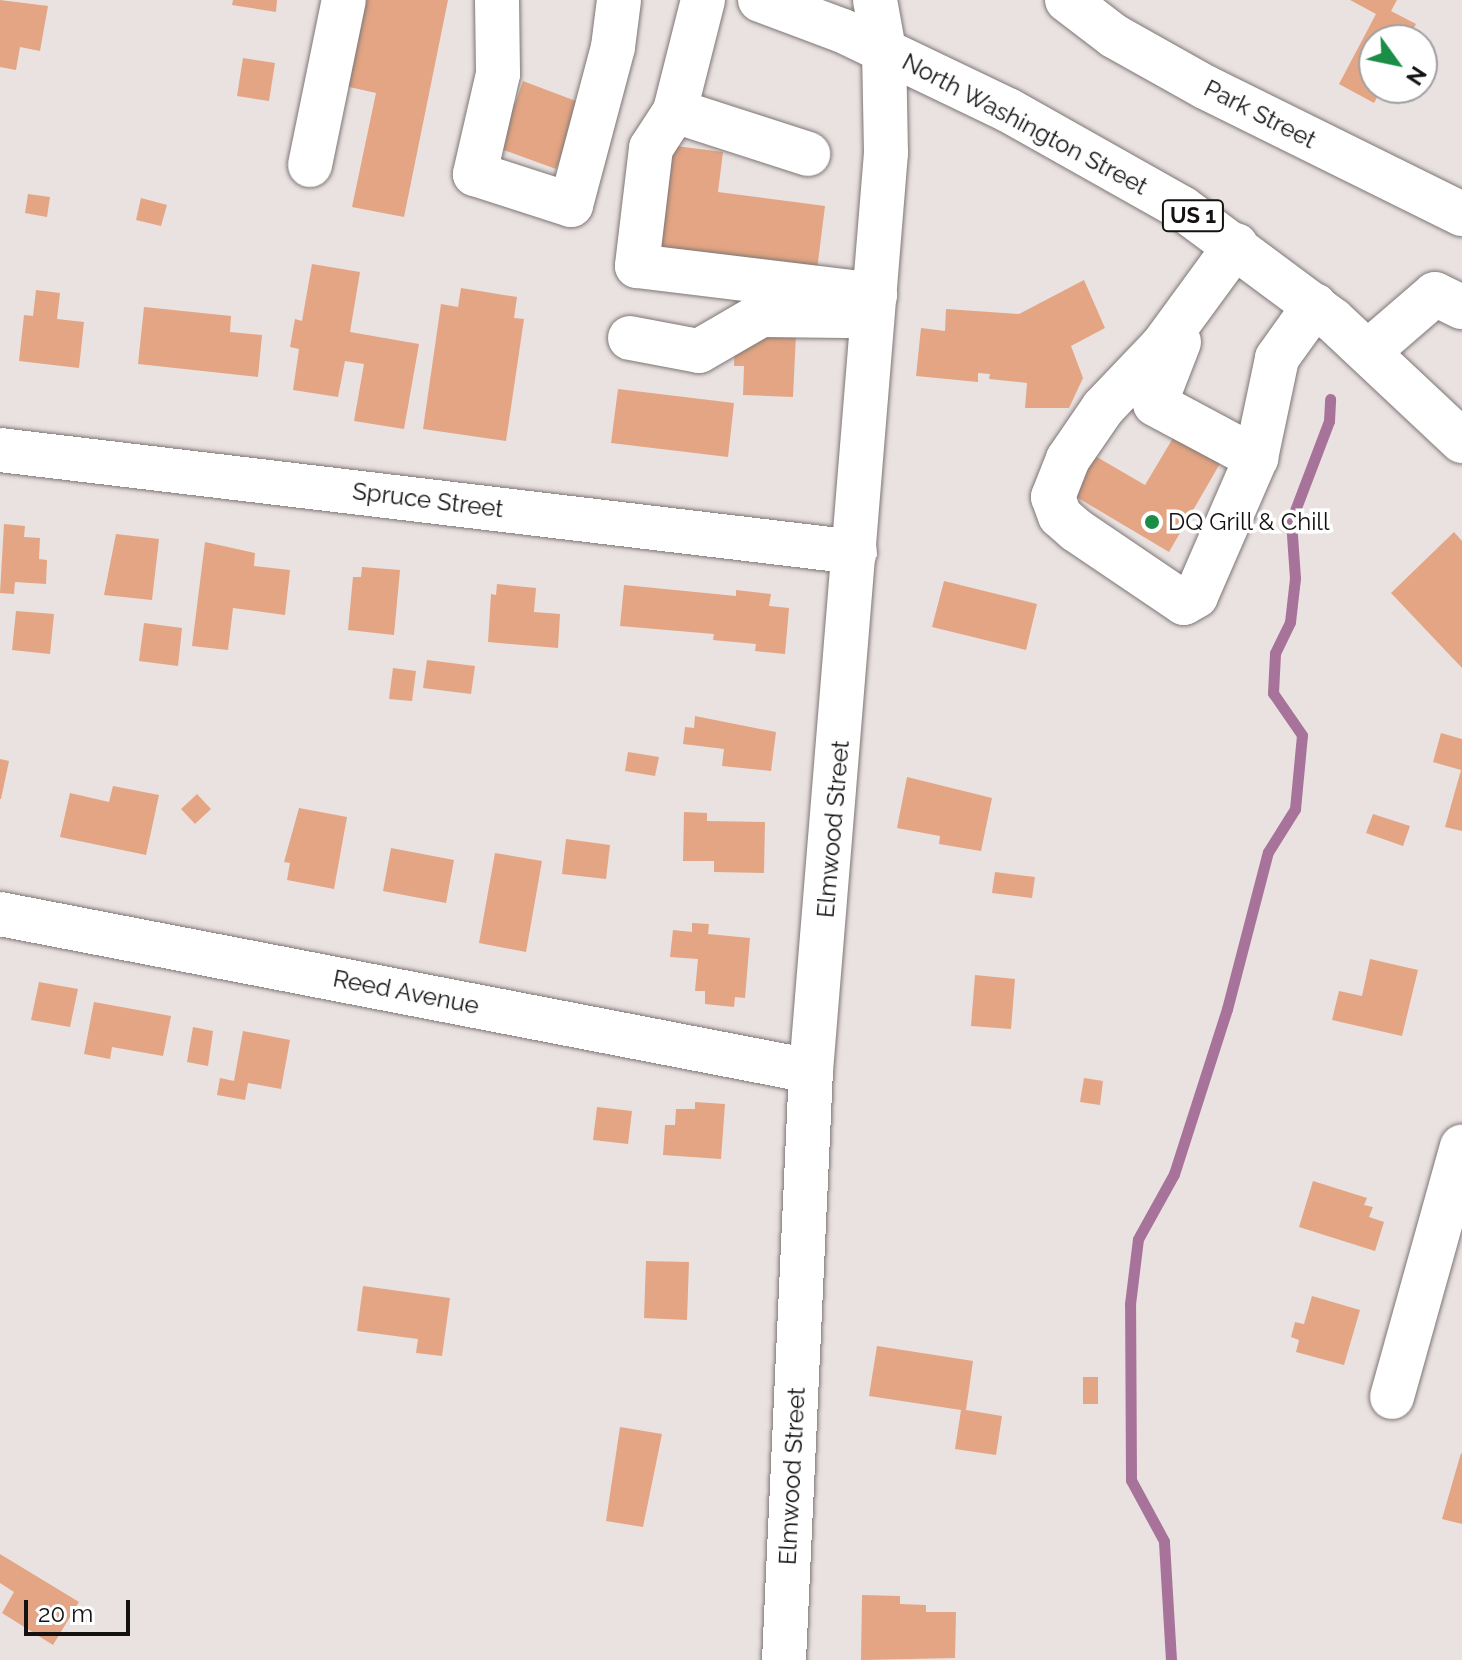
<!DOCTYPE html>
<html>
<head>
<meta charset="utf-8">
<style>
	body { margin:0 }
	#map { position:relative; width:1462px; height:1660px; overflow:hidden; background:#eae2e1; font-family:Raleway,sans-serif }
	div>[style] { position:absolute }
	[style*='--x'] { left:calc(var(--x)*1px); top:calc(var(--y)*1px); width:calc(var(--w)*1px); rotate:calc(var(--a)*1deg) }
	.stream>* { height:11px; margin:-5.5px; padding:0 5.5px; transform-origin:5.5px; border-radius:5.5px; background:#a8739b }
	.building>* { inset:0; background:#e3a583 }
	.roads { filter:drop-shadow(0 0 2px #7d7675) drop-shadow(0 0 2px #7d7675) }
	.minor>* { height:44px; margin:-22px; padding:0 22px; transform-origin:22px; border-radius:22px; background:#fff }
	.major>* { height:44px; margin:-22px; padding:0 22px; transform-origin:22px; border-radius:22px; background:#fff }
	.dots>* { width:22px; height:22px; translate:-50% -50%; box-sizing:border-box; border:4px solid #fff; border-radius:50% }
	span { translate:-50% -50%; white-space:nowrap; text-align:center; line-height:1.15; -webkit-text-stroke:7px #fff; paint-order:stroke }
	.shield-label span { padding:2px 6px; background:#fff; border:2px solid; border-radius:6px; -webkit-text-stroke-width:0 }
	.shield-label { font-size:22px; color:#141111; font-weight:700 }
	.street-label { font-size:24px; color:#141111 }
	.poi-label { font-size:24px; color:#141111 }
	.left { translate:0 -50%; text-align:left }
	.north { position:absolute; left:1358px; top:24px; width:80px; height:80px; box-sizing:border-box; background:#fff; border:2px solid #a1a0a0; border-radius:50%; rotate:123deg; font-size:22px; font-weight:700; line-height:32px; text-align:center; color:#141111 }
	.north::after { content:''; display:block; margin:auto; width:28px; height:36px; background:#1a8d46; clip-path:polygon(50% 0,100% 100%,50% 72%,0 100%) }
	.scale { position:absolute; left:24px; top:1600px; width:106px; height:36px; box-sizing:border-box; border:4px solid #141111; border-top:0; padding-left:10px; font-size:24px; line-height:28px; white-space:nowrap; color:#141111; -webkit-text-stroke:6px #fff; paint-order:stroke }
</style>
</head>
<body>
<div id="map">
	<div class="stream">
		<div style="--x:1171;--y:1660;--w:119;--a:-93.4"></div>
		<div style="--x:1164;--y:1541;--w:69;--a:-118.4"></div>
		<div style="--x:1131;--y:1480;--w:176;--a:-90.3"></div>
		<div style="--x:1130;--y:1304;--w:65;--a:-83"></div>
		<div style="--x:1138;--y:1239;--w:74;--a:-61"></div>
		<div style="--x:1174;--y:1174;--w:173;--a:-72.2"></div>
		<div style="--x:1227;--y:1009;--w:162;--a:-75.4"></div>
		<div style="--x:1268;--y:852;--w:51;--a:-57.9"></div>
		<div style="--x:1295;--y:809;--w:74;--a:-84.6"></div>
		<div style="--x:1302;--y:735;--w:51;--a:-124.6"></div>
		<div style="--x:1273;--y:693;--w:40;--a:-87.1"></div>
		<div style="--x:1275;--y:653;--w:34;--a:-64"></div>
		<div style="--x:1290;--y:622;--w:44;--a:-83.5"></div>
		<div style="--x:1295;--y:578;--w:57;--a:-94"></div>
		<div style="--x:1291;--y:521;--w:107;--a:-69.2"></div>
		<div style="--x:1329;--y:421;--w:22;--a:-87"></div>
	</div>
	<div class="building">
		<div style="clip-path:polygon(0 0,48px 6px,40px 51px,20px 47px,16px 70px,0 67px)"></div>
		<div style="clip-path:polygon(233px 0,277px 0,276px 12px,232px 5px)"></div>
		<div style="clip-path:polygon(350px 0,448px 0,404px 217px,352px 207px,376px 93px,336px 84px)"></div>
		<div style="clip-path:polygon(1350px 0,1397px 0,1391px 11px,1416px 24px,1407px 40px,1374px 40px,1374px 88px,1382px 88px,1374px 103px,1339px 84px,1376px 14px)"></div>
		<div style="clip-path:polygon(243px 58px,275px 63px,269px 101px,237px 96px)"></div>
		<div style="clip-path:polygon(523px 81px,581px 103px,556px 169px,501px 149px,501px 99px,515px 104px)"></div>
		<div style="clip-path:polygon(668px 145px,723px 152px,718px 192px,825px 206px,816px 278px,654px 257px)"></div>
		<div style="clip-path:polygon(28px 194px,50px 197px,47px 217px,25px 213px)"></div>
		<div style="clip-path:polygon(141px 198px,167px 205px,161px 226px,136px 220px)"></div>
		<div style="clip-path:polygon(312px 264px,360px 272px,350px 332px,419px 344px,404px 429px,354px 421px,364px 364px,345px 361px,338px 397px,293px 390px,299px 349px,290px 347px,295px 319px,302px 321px)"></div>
		<div style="clip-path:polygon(1084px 280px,1105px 328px,1071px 346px,1083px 378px,1069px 408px,1025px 408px,1027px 383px,989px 379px,990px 374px,978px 373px,978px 382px,916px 376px,921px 328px,945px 331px,946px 309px,1019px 314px)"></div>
		<div style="clip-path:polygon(461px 288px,517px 297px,514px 318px,524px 319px,506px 441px,423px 429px,441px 304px,458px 307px)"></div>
		<div style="clip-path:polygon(36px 290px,60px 293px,57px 319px,84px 322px,79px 368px,19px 361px,24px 315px,33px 316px)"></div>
		<div style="clip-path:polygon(144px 307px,231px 316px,230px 332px,262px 335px,258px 377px,138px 364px)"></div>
		<div style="clip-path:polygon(746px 333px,796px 334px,793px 397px,743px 395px,744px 366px,734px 366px,735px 339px)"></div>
		<div style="clip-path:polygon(618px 389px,734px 403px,728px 457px,611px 443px)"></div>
		<div style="clip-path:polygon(1176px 433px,1222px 460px,1169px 552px,1068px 492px,1090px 453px,1145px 485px)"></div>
		<div style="clip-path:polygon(4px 524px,25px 526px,24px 537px,40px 538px,39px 559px,47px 560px,46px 584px,15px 582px,14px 594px,0 593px)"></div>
		<div style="clip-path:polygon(1454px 532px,1462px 541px,1462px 668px,1391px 593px)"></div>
		<div style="clip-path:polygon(116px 534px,159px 539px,152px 600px,104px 595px)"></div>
		<div style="clip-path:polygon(205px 542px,255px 553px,254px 566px,290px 570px,285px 615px,233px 608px,228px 650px,192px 646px)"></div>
		<div style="clip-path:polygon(362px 567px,400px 570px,394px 635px,348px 630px,353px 577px,361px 577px)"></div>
		<div style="clip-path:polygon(944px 581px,1037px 604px,1026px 650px,932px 627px)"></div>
		<div style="clip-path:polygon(497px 584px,536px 588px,534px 612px,560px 614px,558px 648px,488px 642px,491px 594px,496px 595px)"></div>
		<div style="clip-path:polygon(624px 585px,736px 596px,736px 590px,771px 594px,769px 606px,789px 608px,785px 654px,755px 651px,756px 644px,713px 640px,714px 634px,620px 626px)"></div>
		<div style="clip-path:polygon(16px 611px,54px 614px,50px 654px,12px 650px)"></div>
		<div style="clip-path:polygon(144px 623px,182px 628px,178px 666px,139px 661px)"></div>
		<div style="clip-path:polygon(427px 660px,475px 666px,471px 694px,423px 688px)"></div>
		<div style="clip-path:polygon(393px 668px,416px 671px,412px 701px,389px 699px)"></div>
		<div style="clip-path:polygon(695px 716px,776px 732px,771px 771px,722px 766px,724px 749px,683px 744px,685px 727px,694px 728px)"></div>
		<div style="clip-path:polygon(1441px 733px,1462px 739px,1462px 831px,1445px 827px,1461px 770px,1433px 762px)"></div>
		<div style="clip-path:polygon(628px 752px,659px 757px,655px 776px,625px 771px)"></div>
		<div style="clip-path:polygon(0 759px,9px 761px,1px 799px,0 799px)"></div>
		<div style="clip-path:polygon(907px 777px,992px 798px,981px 851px,939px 844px,940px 836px,897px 828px)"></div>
		<div style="clip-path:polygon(113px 786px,159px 795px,146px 855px,60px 837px,70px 793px,109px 802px)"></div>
		<div style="clip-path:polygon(197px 794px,211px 809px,195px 824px,181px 809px)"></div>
		<div style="clip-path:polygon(299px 808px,347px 817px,334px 889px,287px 880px,290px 863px,284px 862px)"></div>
		<div style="clip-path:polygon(684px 812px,707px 813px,707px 821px,765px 822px,764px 873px,714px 872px,714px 861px,683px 861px)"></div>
		<div style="clip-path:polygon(1373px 814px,1410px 826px,1403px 846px,1366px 833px)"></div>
		<div style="clip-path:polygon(566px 839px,610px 845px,606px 879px,562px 874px)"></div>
		<div style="clip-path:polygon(391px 848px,454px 860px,446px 903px,383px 891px)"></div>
		<div style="clip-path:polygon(495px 853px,542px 861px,526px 952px,479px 943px)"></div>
		<div style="clip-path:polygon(995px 872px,1035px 877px,1032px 898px,992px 893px)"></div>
		<div style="clip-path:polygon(692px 923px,709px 924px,708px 934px,750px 938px,745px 998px,735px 997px,734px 1007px,705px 1004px,705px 991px,695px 991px,698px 959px,670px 957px,673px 930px,692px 932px)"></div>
		<div style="clip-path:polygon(1370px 959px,1418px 970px,1402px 1036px,1332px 1020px,1339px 991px,1362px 996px)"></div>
		<div style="clip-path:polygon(975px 975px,1015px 979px,1011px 1029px,971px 1026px)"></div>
		<div style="clip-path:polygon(39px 982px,78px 989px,70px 1027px,31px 1020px)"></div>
		<div style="clip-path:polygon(94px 1002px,171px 1016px,163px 1056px,112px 1047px,110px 1059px,84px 1054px)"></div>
		<div style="clip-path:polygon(193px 1027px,213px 1031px,208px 1066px,187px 1062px)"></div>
		<div style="clip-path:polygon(243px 1031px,290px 1040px,281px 1089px,248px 1083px,245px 1100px,217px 1095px,220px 1078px,234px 1081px)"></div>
		<div style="clip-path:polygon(1084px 1078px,1103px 1081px,1100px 1105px,1080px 1102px)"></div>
		<div style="clip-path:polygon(695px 1102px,725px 1104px,721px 1159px,663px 1155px,665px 1125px,675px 1125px,676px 1109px,695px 1109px)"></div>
		<div style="clip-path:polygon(597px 1107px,632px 1111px,628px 1144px,593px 1140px)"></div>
		<div style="clip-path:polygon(1313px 1181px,1367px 1198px,1364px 1205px,1373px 1207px,1369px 1217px,1384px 1222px,1375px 1251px,1299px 1227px)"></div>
		<div style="clip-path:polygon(646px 1261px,689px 1262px,687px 1320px,644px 1318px)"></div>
		<div style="clip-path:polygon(363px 1286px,450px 1298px,442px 1356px,416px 1353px,418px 1339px,357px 1331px)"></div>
		<div style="clip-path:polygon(1312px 1296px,1360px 1310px,1344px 1365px,1296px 1352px,1299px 1340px,1291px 1337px,1295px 1322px,1304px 1324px)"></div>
		<div style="clip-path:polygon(877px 1346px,973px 1361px,966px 1410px,1002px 1416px,996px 1455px,955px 1449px,961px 1410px,869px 1396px)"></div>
		<div style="clip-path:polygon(1083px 1377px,1098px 1377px,1098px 1404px,1083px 1404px)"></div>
		<div style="clip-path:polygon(620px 1427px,662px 1434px,643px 1527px,606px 1521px)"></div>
		<div style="clip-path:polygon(1461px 1453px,1462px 1454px,1462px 1524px,1442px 1519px)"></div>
		<div style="clip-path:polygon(0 1554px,79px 1602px,53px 1645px,2px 1613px,14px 1592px,0 1583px)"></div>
		<div style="clip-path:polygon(862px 1595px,900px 1596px,900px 1604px,926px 1605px,926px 1612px,956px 1612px,955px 1658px,861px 1660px)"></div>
	</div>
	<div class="roads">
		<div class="minor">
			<div style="--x:497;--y:0;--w:74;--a:89.2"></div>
			<div style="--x:498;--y:74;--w:103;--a:103"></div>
			<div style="--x:475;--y:174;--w:101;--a:17.9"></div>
			<div style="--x:571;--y:205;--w:163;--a:-75.1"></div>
			<div style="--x:613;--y:47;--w:47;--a:-82.7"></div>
			<div style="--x:703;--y:0;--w:114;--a:104.2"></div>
			<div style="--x:675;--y:111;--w:44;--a:123"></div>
			<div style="--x:651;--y:148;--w:119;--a:96.8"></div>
			<div style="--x:637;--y:266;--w:240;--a:6.9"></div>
			<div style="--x:675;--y:111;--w:140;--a:17.9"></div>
			<div style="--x:310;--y:165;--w:168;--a:-78.4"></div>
			<div style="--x:1236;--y:245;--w:125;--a:126.2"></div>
			<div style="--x:1162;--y:346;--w:86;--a:133.6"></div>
			<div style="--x:1103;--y:408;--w:62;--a:124.5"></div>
			<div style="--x:1068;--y:459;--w:41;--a:111.5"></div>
			<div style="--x:1053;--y:497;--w:20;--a:70"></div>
			<div style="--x:1060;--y:516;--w:21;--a:41"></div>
			<div style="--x:1076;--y:530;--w:130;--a:34.1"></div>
			<div style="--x:1184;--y:603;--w:14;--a:-30"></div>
			<div style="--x:1196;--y:596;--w:150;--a:-66.5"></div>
			<div style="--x:1256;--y:458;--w:102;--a:-78.1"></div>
			<div style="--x:1277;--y:358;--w:65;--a:-54.4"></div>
			<div style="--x:630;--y:338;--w:70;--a:10.7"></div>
			<div style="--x:699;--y:351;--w:72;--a:-30.1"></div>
			<div style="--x:761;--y:315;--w:86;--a:0.7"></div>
			<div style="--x:1179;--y:342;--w:66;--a:111.2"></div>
			<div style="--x:1155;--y:404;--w:115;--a:28.1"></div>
			<div style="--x:1369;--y:351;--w:87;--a:-40.8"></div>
			<div style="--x:1435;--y:294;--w:30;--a:26"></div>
			<div style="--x:0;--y:450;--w:861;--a:6.8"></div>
			<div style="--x:0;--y:914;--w:826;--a:10.96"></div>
			<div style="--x:1392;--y:1397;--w:260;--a:-74.4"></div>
		</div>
		<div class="major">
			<div style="--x:760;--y:0;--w:89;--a:20.5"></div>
			<div style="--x:843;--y:31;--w:183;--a:25.6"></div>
			<div style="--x:1008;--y:110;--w:200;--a:29.4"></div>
			<div style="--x:1182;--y:208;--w:188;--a:36.6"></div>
			<div style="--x:1333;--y:320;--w:177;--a:43.2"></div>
			<div style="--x:1067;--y:0;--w:59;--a:37.5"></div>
			<div style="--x:1114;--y:36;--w:104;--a:29.3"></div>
			<div style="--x:1205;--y:87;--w:287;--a:26.3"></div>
			<div style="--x:784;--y:1660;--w:590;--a:-87.38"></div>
			<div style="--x:811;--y:1071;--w:921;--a:-85.33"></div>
			<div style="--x:886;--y:153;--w:103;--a:-91.1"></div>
			<div style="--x:884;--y:50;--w:51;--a:-100.2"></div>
		</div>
	</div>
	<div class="dots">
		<div style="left:1152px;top:522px;background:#1a8d46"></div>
	</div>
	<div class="shield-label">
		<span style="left:1193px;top:216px">US 1</span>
	</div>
	<div class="street-label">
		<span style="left:1260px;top:114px;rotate:27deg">Park Street</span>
		<span style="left:1025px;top:124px;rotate:28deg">North Washington Street</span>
		<span style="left:428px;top:500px;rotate:7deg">Spruce Street</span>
		<span style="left:833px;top:829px;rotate:-85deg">Elmwood Street</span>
		<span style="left:406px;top:992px;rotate:11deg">Reed Avenue</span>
		<span style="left:792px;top:1476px;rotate:-87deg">Elmwood Street</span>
	</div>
	<div class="poi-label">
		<span class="left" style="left:1168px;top:522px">DQ Grill &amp; Chill</span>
	</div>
	<div class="north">N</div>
	<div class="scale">20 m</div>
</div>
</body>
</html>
